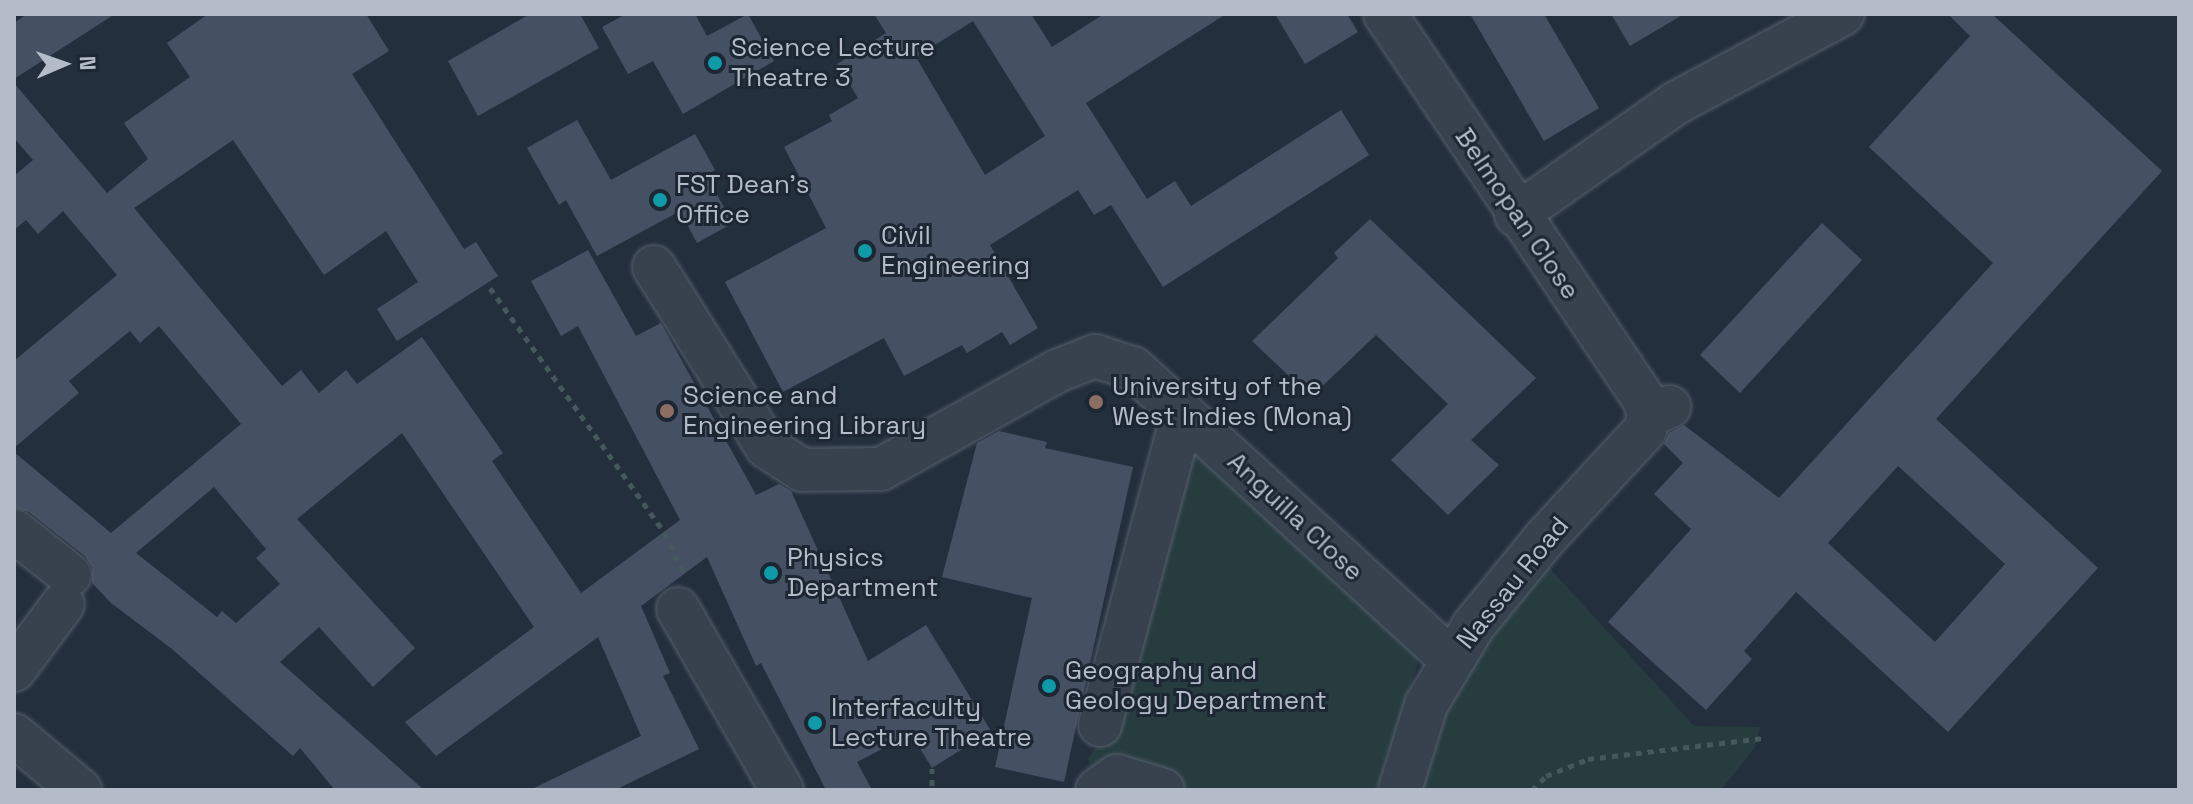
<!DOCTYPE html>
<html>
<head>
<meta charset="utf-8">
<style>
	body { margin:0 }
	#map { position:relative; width:2193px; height:804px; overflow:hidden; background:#242f3e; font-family:"Space Grotesk",sans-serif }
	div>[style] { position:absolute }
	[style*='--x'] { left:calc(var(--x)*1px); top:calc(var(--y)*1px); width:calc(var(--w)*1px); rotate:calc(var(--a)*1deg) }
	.green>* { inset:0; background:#263c3f }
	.building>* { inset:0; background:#455162 }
	.path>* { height:5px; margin-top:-2.5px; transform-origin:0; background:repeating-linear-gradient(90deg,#44595c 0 6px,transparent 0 12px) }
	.roads { filter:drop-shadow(0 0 2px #565f6c) drop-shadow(0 0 2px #565f6c) }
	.minor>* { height:42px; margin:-21px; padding:0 21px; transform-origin:21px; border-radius:21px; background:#38414e }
	.dots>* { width:22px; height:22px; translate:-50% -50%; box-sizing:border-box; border:4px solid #1d2633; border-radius:50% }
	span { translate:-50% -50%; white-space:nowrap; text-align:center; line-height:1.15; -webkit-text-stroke:6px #1d2633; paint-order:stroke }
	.poi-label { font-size:26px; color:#b4bcc9 }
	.left { translate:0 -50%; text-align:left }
	.street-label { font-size:26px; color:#b4bcc9 }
	.frame { position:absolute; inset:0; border:16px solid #b4bcc9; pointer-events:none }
	.north { position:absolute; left:24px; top:24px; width:80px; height:80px; -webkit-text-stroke:6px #1d2633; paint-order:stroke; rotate:88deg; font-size:22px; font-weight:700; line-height:32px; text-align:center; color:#b4bcc9 }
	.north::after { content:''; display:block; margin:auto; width:28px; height:36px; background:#b4bcc9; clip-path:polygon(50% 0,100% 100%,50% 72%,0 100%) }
</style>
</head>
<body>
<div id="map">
	<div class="green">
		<div style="clip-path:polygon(1186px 424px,1422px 651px,1376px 790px,1092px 790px,1096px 780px,1088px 758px,1112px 724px)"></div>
		<div style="clip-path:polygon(1545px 563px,1694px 726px,1760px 727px,1754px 749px,1721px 790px,1412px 790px,1436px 701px)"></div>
	</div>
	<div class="building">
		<div style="clip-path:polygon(27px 14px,115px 14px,14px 79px,14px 23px)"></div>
		<div style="clip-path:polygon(evenodd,208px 14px,366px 14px,389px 51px,352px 74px,464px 249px,476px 242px,498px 276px,397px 341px,377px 309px,418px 282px,386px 231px,324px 275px,233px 140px,134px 208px,282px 386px,301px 370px,319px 393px,346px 370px,357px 384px,422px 337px,503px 453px,492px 461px,581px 593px,680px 520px,578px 326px,561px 336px,531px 281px,588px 250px,636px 336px,661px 323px,756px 495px,779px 484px,791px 491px,868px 661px,926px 625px,991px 731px,932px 768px,911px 734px,857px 762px,872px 790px,826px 790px,761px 663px,756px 666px,707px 557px,641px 606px,670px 673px,663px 676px,699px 749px,615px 790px,530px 790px,641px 736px,598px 637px,436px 756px,405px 722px,534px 627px,402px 433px,297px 519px,415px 648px,373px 687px,319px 627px,280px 662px,424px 790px,335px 790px,300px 748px,293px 756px,172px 649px,111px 603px,92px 583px,92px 567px,85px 556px,29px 512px,14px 508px,14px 452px,111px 533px,241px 424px,159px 326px,140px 343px,130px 331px,69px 381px,79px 393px,14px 448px,14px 361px,117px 275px,63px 211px,38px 234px,26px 220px,14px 230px,14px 176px,33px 160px,14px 138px,14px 83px,107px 193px,148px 159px,124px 123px,190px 77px,167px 43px,208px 14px,214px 487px,266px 549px,256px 558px,280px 584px,236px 623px,222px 611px,217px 617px,136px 553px,214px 487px)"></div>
		<div style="clip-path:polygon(530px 14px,580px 14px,599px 48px,478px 116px,448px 61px)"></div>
		<div style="clip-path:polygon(626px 14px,695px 14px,707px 36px,748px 14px,774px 61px,683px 114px,653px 61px,628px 74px,602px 27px)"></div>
		<div style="clip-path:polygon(evenodd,874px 14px,1031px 14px,1052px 47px,1104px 14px,1226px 14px,1086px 103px,1147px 199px,1175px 181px,1191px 206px,1341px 110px,1369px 155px,1163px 287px,1111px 205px,1094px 215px,1078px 190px,990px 245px,1038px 328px,1010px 345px,1002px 332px,967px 353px,962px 345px,904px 376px,884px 338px,783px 392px,725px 282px,826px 228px,784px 147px,832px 121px,829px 115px,858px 98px,837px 64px,886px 33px,874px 14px,973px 21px,1045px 136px,985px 175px,916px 57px,973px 21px)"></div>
		<div style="clip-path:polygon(1275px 14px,1347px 14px,1358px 32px,1305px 64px)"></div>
		<div style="clip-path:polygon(1470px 14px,1544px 14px,1599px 108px,1544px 141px)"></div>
		<div style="clip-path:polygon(1611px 14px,1684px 14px,1630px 46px)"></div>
		<div style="clip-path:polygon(evenodd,1948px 14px,1992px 14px,2162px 171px,1936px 419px,2098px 568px,1948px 732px,1796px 592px,1744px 651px,1752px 659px,1706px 710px,1608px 622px,1691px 529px,1654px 494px,1683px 463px,1664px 444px,1669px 433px,1684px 425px,1779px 498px,1993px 263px,1869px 147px,1970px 36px,1948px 14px,1898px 466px,2005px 564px,1935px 642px,1828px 543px,1898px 466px)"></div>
		<div style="clip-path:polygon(577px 120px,611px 180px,695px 134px,715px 170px,706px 175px,733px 223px,697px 243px,680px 211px,597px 256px,566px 200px,559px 205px,527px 148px)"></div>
		<div style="clip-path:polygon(1370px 219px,1536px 378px,1471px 440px,1499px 465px,1448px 515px,1391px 460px,1448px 404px,1376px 335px,1311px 397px,1252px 341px,1338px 258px,1334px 253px)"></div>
		<div style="clip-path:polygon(1822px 223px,1862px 260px,1740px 393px,1700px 355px)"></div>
		<div style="clip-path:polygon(999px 431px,1047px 442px,1045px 448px,1133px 467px,1064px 782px,995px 767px,1032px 598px,942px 577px,977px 443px)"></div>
	</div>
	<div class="path">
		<div style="--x:490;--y:288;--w:301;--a:54.5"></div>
		<div style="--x:665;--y:533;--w:45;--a:65.1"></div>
		<div style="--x:932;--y:768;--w:22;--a:90"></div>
		<div style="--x:1532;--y:790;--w:20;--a:-45"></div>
		<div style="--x:1546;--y:776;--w:45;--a:-22"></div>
		<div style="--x:1588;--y:759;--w:177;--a:-6.8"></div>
	</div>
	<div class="roads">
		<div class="minor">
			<div style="--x:1385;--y:14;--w:464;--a:56.1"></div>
			<div style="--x:1644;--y:399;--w:17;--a:73"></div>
			<div style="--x:1516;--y:215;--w:195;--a:-35"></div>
			<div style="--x:1676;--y:103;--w:189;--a:-28.1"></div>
			<div style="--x:654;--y:267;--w:213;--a:57.9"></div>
			<div style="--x:767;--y:447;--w:42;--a:33.3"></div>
			<div style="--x:802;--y:470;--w:79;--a:-0.7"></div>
			<div style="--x:881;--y:469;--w:201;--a:-29.1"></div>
			<div style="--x:1057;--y:371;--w:41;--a:-21.5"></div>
			<div style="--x:1095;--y:356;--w:40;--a:18"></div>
			<div style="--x:1133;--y:368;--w:432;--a:42.5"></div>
			<div style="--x:14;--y:531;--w:71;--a:38.2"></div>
			<div style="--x:678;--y:609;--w:209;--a:60.1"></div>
			<div style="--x:14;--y:670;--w:82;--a:-53.4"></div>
			<div style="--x:1100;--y:725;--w:323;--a:-75.1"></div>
			<div style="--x:14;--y:735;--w:86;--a:39.8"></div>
			<div style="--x:1097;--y:790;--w:24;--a:-35"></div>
			<div style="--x:1117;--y:776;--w:48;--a:16.9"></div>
			<div style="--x:1400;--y:790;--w:89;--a:-73"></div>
			<div style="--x:1426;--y:705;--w:93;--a:-59"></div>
			<div style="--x:1474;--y:625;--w:114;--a:-50.7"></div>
			<div style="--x:1546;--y:537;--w:146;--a:-47.2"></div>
			<div style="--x:1645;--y:430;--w:16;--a:-75"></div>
			<div style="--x:1649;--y:415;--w:22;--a:-22"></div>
		</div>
	</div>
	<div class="dots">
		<div style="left:715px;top:63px;background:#0f9aa8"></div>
		<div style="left:660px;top:200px;background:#0f9aa8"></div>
		<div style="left:865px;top:251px;background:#0f9aa8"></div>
		<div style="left:1096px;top:402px;background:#8d6e63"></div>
		<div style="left:667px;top:411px;background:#8d6e63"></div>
		<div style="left:771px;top:573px;background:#0f9aa8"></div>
		<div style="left:1049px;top:686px;background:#0f9aa8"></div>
		<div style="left:815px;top:723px;background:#0f9aa8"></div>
	</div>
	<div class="poi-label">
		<span class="left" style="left:731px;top:63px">Science Lecture<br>Theatre 3</span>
		<span class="left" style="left:676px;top:200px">FST Dean's<br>Office</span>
		<span class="left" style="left:881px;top:251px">Civil<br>Engineering</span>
		<span class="left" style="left:1112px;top:402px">University of the<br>West Indies (Mona)</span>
		<span class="left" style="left:683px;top:411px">Science and<br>Engineering Library</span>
		<span class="left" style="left:787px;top:573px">Physics<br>Department</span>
		<span class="left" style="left:1065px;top:686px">Geography and<br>Geology Department</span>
		<span class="left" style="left:831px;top:723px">Interfaculty<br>Lecture Theatre</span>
	</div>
	<div class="street-label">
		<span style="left:1517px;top:214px;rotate:56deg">Belmopan Close</span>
		<span style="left:1295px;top:517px;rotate:43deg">Anguilla Close</span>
		<span style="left:1513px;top:583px;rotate:-51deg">Nassau Road</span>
	</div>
	<div class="frame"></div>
	<div class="north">N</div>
</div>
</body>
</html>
